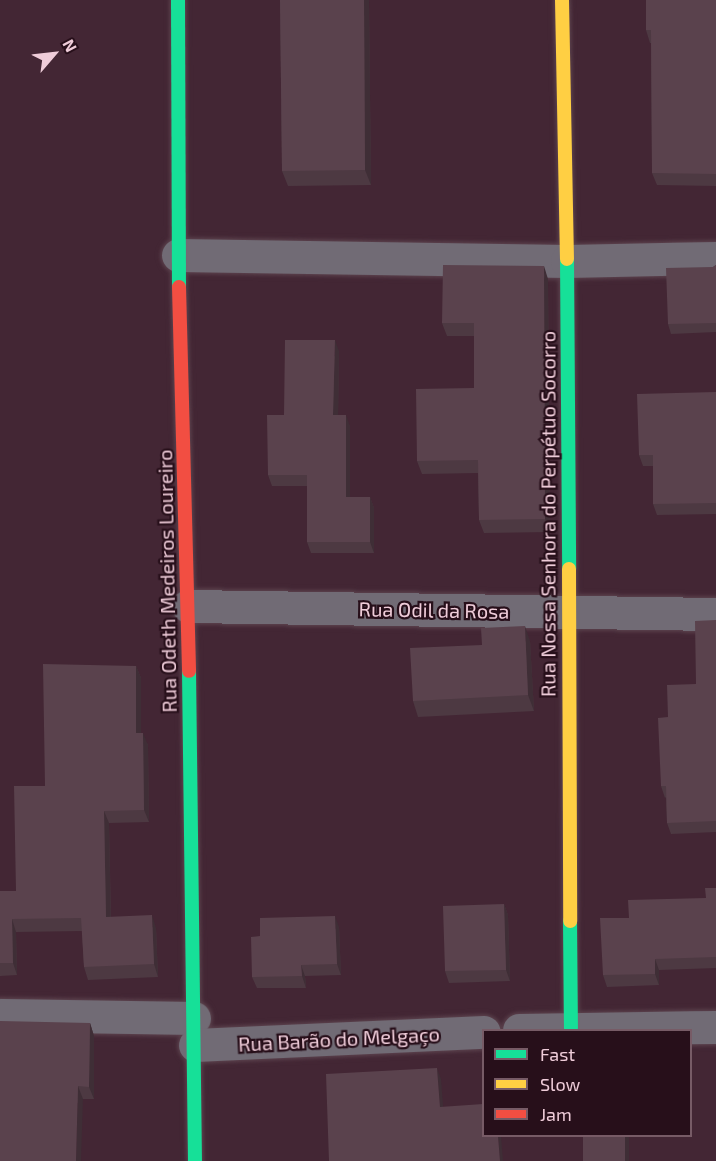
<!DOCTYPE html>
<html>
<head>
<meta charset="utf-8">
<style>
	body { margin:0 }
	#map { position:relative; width:716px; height:1161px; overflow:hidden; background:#432634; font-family:"Exo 2",sans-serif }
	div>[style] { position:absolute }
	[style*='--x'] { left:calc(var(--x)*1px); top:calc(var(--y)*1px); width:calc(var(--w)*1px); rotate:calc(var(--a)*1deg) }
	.roads { filter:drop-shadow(0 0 2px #5c434e) drop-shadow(0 0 2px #5c434e) }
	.street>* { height:33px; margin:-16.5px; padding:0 16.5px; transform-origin:16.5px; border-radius:16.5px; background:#716b75 }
	.fast>* { height:14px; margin:-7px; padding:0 7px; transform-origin:7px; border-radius:7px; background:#16e098 }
	.slow>* { height:14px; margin:-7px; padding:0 7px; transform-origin:7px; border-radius:7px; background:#ffcf43 }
	.jam>* { height:14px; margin:-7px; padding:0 7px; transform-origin:7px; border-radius:7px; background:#f24e42 }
	.wall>* { inset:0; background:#4d3942 }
	.shaded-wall>* { inset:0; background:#3f2e36 }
	.building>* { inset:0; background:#5a424d }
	span { translate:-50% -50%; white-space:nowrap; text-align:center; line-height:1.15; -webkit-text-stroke:4.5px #270f1a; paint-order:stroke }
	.street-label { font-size:20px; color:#efccd9 }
	.legend { position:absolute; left:482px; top:1029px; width:210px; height:108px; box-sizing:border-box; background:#270f1a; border:2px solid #775b66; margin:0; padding:8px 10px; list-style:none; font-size:18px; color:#efccd9 }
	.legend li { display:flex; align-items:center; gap:12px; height:30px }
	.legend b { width:30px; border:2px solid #775b66 }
	.north { position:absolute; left:24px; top:24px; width:60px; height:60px; -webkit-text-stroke:4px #270f1a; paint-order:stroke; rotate:62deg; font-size:16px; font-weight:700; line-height:24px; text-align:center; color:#efccd9 }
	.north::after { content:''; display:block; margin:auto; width:21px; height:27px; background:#efccd9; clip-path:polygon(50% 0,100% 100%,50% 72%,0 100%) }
</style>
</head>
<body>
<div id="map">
	<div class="roads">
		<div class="street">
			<div style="--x:178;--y:255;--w:389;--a:0.9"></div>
			<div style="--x:567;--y:261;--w:149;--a:-1.2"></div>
			<div style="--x:188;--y:606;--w:528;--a:0.87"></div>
			<div style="--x:0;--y:1015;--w:194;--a:0.9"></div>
			<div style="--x:519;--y:1030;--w:197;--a:-0.9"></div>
			<div style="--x:195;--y:1045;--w:289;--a:-2.6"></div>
		</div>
		<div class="fast">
			<div style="--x:178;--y:0;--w:287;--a:89.8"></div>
			<div style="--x:567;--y:259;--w:310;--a:89.6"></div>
			<div style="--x:189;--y:671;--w:490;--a:89.3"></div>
			<div style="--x:570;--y:921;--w:107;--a:89.5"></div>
		</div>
		<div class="slow">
			<div style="--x:562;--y:0;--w:259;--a:88.9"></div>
			<div style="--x:569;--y:569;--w:352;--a:89.8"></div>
		</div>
		<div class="jam">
			<div style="--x:179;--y:287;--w:384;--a:88.5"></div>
		</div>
	</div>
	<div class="wall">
		<div style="clip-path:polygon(280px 0,369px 0,371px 185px,288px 186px,282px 171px)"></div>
		<div style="clip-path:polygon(716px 0,716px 186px,657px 185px,652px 173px,651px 43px,650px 43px,646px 30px)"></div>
		<div style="clip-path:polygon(716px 265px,716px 332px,671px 334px,668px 324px,713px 267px)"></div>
		<div style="clip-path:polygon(548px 279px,550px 532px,484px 533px,479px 520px,478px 473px,422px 474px,417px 461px,474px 388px,474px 336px,447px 336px,442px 323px)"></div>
		<div style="clip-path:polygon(339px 351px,338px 415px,350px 426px,350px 497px,370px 497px,374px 508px,374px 553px,311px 553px,307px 542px,307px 486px,272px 486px,268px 475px,284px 415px)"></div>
		<div style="clip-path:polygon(716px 392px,716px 514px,657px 515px,653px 504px,653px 466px,643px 466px,639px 455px)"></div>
		<div style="clip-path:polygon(716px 620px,716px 832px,671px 834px,667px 823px,666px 797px,665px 798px,661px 786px,668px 717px,696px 684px)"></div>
		<div style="clip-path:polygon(530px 641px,534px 711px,418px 717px,413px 701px,482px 645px)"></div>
		<div style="clip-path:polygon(136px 666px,141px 678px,141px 733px,148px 745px,149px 822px,109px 823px,111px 917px,156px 928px,158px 977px,88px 980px,84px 967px,82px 931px,16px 932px,17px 975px,0 976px,0 891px,16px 891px,45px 786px)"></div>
		<div style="clip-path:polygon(716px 888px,716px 968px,659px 970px,659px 985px,607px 987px,603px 975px,629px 918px,706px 898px)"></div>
		<div style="clip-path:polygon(504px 904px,508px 915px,510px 981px,449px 983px,445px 971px)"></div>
		<div style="clip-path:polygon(339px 927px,341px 975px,305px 976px,306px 988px,257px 988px,252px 977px)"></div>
		<div style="clip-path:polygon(90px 1023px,94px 1036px,94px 1099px,83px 1099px,0 1161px)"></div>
	</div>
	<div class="shaded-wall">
		<div style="clip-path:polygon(364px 0,369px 0,371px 185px,365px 170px)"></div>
		<div style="clip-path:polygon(544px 266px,548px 279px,550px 532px,545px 519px)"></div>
		<div style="clip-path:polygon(335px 340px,339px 351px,338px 426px,333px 415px)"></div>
		<div style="clip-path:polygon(346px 415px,350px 426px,350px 508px,346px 497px)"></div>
		<div style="clip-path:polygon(370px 497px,374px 508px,374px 553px,370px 542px)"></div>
		<div style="clip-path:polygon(525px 626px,530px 641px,534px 711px,528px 695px)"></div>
		<div style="clip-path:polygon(136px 666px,141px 678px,141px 745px,136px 733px)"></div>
		<div style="clip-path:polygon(143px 733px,148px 745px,149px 822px,144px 810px)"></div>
		<div style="clip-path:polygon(104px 811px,109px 823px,111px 929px,106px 917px)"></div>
		<div style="clip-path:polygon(504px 904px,508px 915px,510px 981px,506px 970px)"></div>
		<div style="clip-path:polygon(152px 915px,156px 928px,158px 977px,154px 964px)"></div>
		<div style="clip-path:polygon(335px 916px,339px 927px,341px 975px,337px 964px)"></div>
		<div style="clip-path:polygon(12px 919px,16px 932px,17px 975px,13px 963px)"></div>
		<div style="clip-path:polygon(655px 959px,659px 970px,659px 985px,655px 974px)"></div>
		<div style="clip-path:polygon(301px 965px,305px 976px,306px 988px,302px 976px)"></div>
		<div style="clip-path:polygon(90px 1023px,94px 1036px,94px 1099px,89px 1087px)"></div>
		<div style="clip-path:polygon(437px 1068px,441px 1079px,444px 1118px,440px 1107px)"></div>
		<div style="clip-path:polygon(78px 1086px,83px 1099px,81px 1161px,76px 1161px)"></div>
		<div style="clip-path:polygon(498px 1136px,501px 1136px,503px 1161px,500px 1161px)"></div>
		<div style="clip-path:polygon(625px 1136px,629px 1136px,629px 1161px,625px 1161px)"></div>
	</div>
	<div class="building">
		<div style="clip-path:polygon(280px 0,364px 0,365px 170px,282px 171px)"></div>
		<div style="clip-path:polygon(646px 0,716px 0,716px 174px,652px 173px,651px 30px,646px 30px)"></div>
		<div style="clip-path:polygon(443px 265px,544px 266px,545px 519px,479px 520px,478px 460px,417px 461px,416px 389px,474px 388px,474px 323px,442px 323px)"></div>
		<div style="clip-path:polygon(716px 265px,716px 323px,668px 324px,666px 268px,713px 267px)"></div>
		<div style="clip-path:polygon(285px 340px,335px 340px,333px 415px,346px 415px,346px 497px,370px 497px,370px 542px,307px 542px,307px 475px,268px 475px,267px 415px,284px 415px)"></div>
		<div style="clip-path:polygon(716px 392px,716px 503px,653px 504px,653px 455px,639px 455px,637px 394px)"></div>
		<div style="clip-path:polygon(716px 620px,716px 821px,667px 823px,666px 786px,661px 786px,658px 718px,668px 717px,667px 685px,696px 684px,695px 621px)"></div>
		<div style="clip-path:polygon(525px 626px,528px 695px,413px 701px,410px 648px,482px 645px,481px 628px)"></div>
		<div style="clip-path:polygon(43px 664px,136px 666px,136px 733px,143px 733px,144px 810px,104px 811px,106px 917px,152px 915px,154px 964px,84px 967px,81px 918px,12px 919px,13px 963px,0 963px,0 891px,16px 891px,14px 786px,45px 786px)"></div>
		<div style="clip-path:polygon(705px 888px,716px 888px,716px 957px,655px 959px,655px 974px,603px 975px,600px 918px,629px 918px,628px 900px,706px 898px)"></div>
		<div style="clip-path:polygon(504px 904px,506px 970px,445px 971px,443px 906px)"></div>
		<div style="clip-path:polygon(335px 916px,337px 964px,301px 965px,302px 976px,252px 977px,251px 937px,260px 936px,260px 918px)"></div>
		<div style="clip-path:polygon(0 1021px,90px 1023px,89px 1087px,78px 1086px,76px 1161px,0 1161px)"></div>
		<div style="clip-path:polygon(437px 1068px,440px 1107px,483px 1104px,483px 1136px,498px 1136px,500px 1161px,329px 1161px,326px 1074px)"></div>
		<div style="clip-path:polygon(583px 1136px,625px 1136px,625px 1161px,583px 1161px)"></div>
	</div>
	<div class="street-label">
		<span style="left:548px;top:514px;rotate:-90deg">Rua Nossa Senhora do Perpétuo Socorro</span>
		<span style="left:167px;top:581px;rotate:-91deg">Rua Odeth Medeiros Loureiro</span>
		<span style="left:434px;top:610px;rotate:1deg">Rua Odil da Rosa</span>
		<span style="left:339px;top:1039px;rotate:-3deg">Rua Barão do Melgaço</span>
	</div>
	<ul class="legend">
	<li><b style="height:8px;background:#16e098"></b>Fast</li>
	<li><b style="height:8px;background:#ffcf43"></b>Slow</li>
	<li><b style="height:8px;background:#f24e42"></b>Jam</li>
	</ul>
	<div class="north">N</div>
</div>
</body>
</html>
